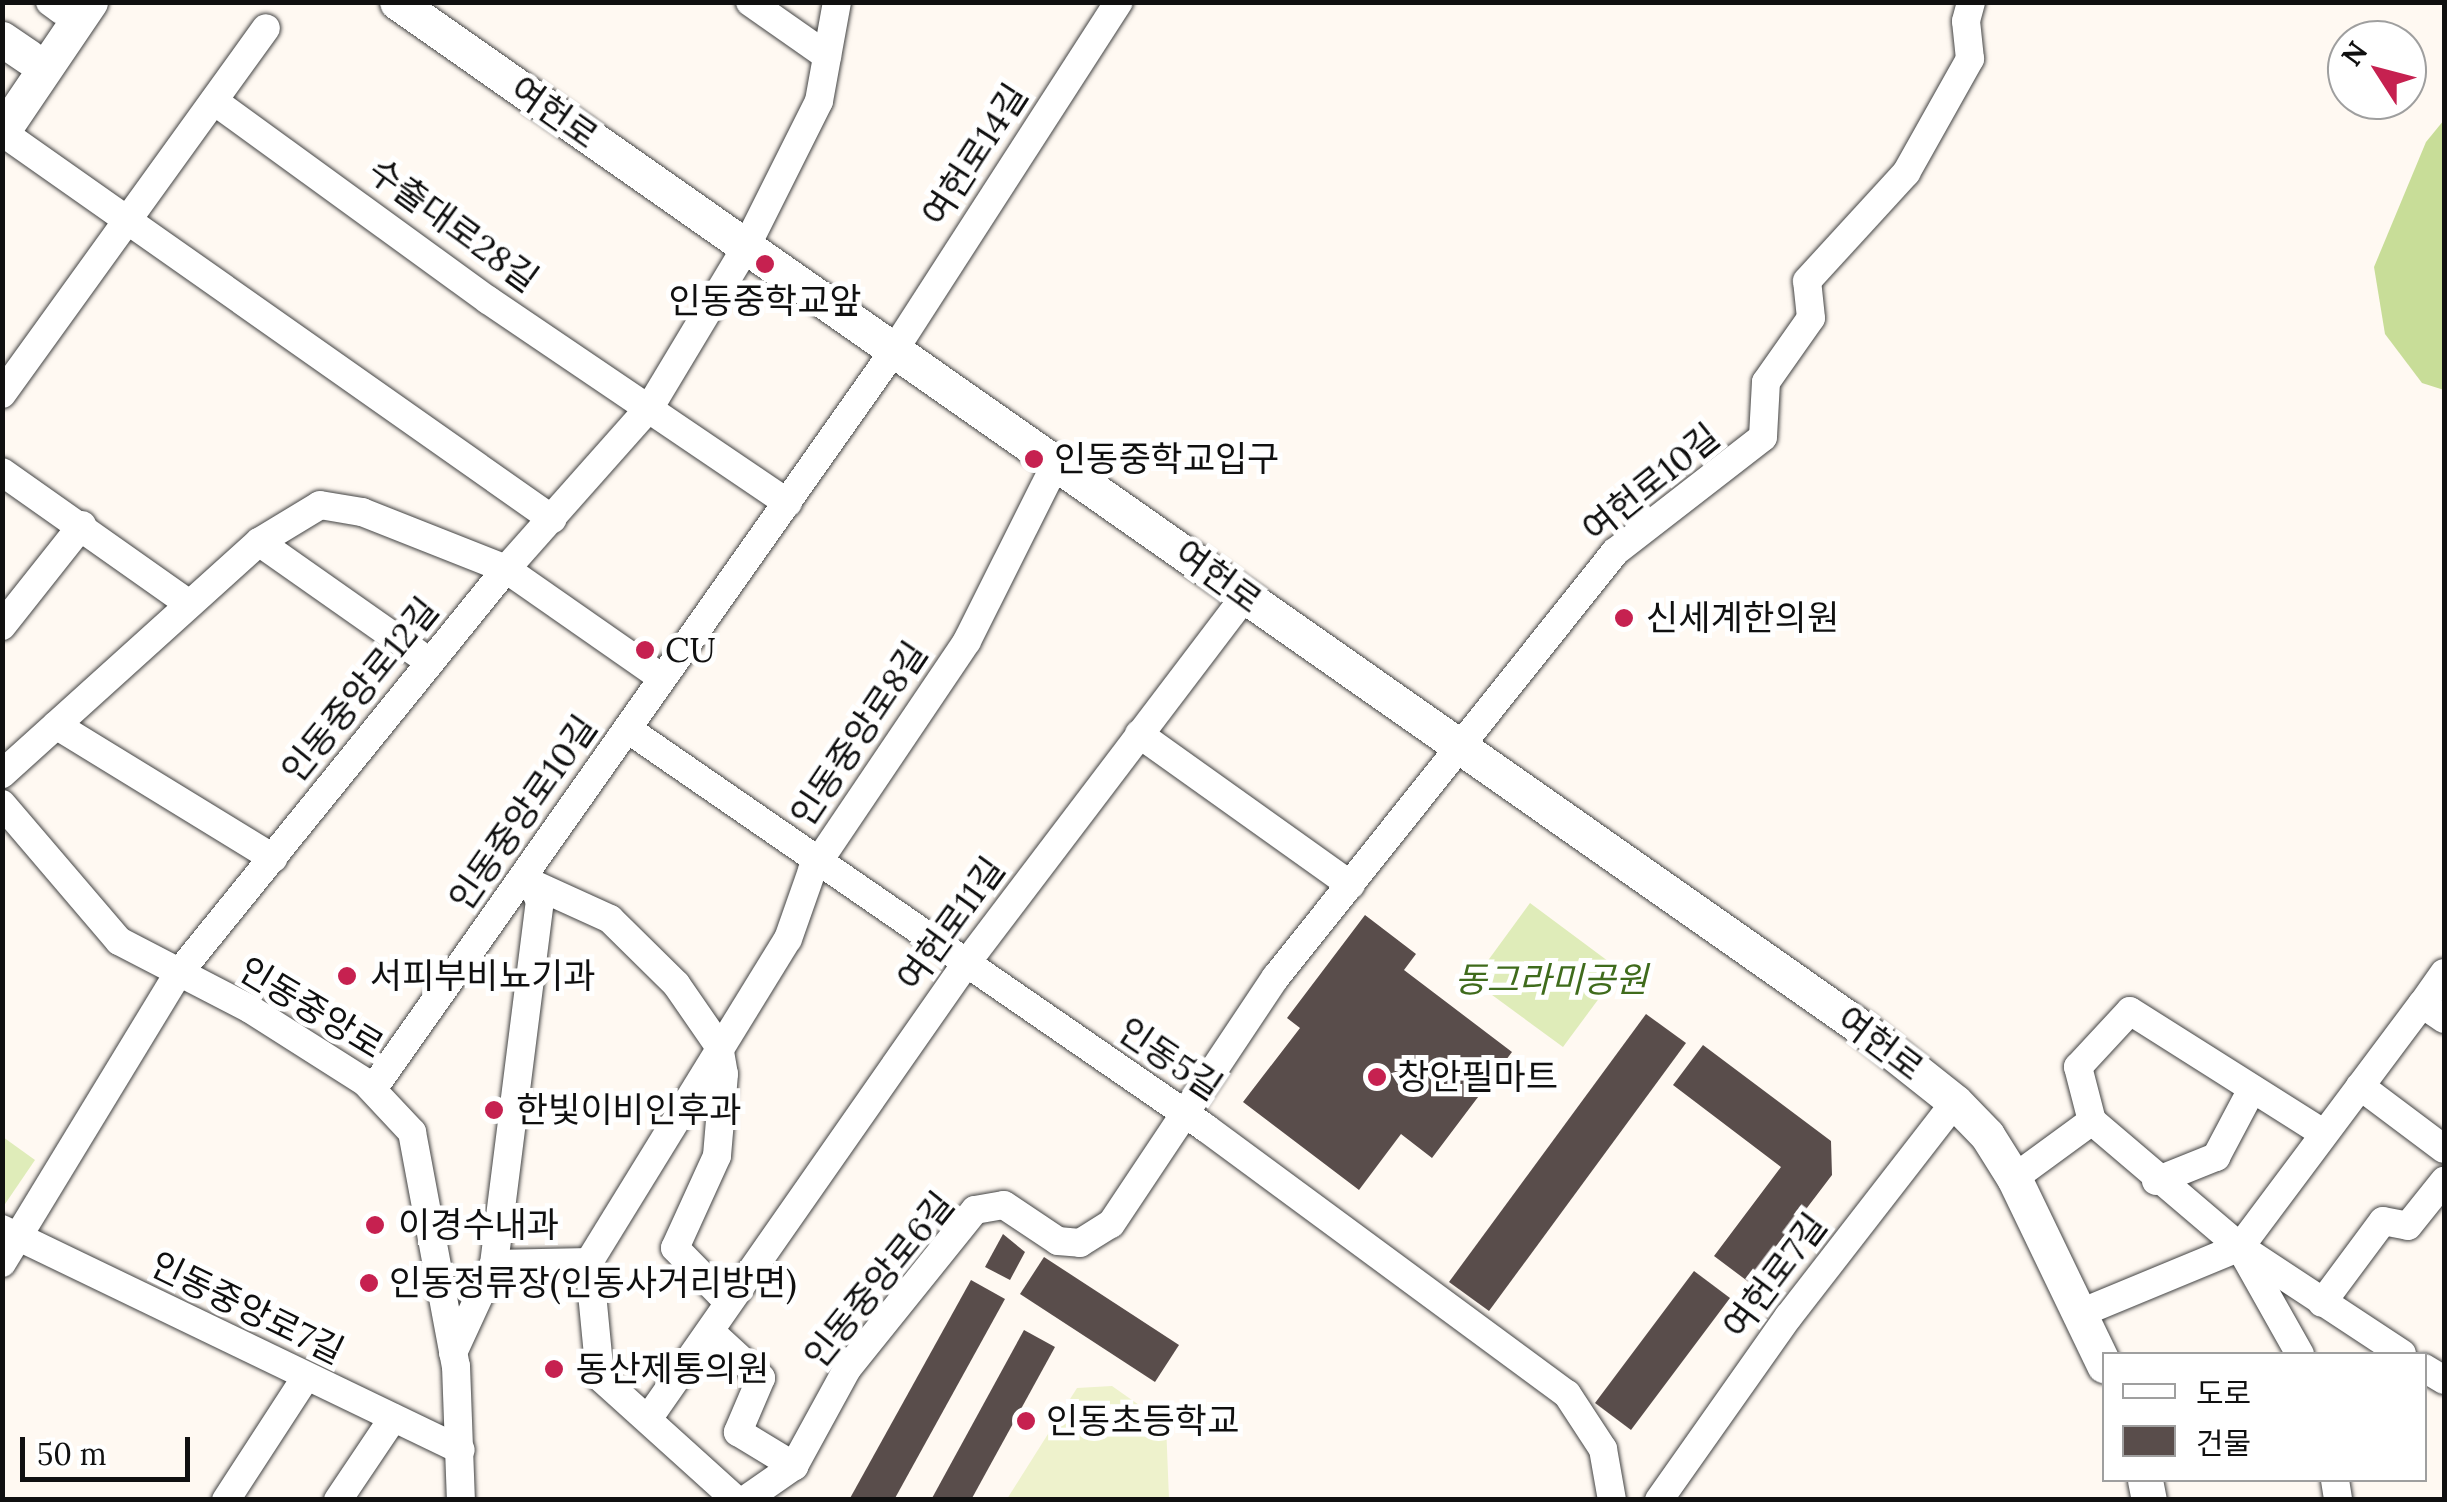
<!DOCTYPE html>
<html>
<head>
<meta charset="utf-8">
<style>
	body { margin:0 }
	#map { position:relative; width:2447px; height:1502px; overflow:hidden; background:#fff9f2; font-family:Lora,"Noto Sans KR",serif }
	div>[style] { position:absolute }
	[style*='--x'] { left:calc(var(--x)*1px); top:calc(var(--y)*1px); width:calc(var(--w)*1px); rotate:calc(var(--a)*1deg) }
	.green>* { inset:0; background:#dfecb9 }
	.forest>* { inset:0; background:#c8dd98 }
	.pitch>* { inset:0; background:#eef2cc }
	.building>* { inset:0; background:#594d4b }
	.roads { filter:drop-shadow(0 0 2px #434343) drop-shadow(0 0 2px #434343) }
	.minor>* { height:28px; margin:-14px; padding:0 14px; transform-origin:14px; border-radius:14px; background:#fff }
	.tertiary>* { height:35px; margin:-17.5px; padding:0 17.5px; transform-origin:17.5px; border-radius:17.5px; background:#fff }
	.dots>* { width:28px; height:28px; translate:-50% -50%; box-sizing:border-box; border:5px solid #fff; border-radius:50% }
	span { translate:-50% -50%; white-space:nowrap; text-align:center; line-height:1.15; -webkit-text-stroke:10px #fff; paint-order:stroke }
	.street-label { font-size:35px; color:#101010 }
	.poi-label { font-size:35px; color:#101010 }
	.left { translate:0 -50%; text-align:left }
	.park-label { font-size:35px; color:#3f6b1c; font-style:italic }
	.frame { position:absolute; inset:0; border:5px solid #101010; pointer-events:none }
	.legend { position:absolute; left:2102px; top:1352px; width:325px; height:130px; box-sizing:border-box; background:#fff; border:2px solid #9f9f9f; margin:0; padding:12px 18px; list-style:none; font-size:30px; color:#101010 }
	.legend li { display:flex; align-items:center; gap:20px; height:50px }
	.legend b { width:50px; border:2px solid #9f9f9f }
	.north { position:absolute; left:2327px; top:20px; width:100px; height:100px; box-sizing:border-box; background:#fff; border:2px solid #9f9f9f; border-radius:50%; rotate:306deg; font-size:28px; font-weight:700; line-height:40px; text-align:center; color:#101010 }
	.north::after { content:''; display:block; margin:auto; width:35px; height:45px; background:#c62150; clip-path:polygon(50% 0,100% 100%,50% 72%,0 100%) }
	.scale { position:absolute; left:20px; top:1437px; width:170px; height:45px; box-sizing:border-box; border:5px solid #101010; border-top:0; padding-left:12px; font-size:30px; line-height:35px; white-space:nowrap; color:#101010; -webkit-text-stroke:8px #fff; paint-order:stroke }
</style>
</head>
<body>
<div id="map">
	<div class="green">
		<div style="clip-path:polygon(1530px 903px,1620px 970px,1563px 1047px,1473px 981px)"></div>
		<div style="clip-path:polygon(3px 1137px,35px 1160px,3px 1207px)"></div>
	</div>
	<div class="forest">
		<div style="clip-path:polygon(2444px 120px,2444px 390px,2422px 383px,2385px 334px,2374px 267px,2426px 142px)"></div>
	</div>
	<div class="pitch">
		<div style="clip-path:polygon(1112px 1386px,1166px 1424px,1169px 1499px,1007px 1499px,1077px 1388px)"></div>
	</div>
	<div class="building">
		<div style="clip-path:polygon(1365px 915px,1416px 954px,1404px 970px,1512px 1052px,1432px 1158px,1401px 1134px,1359px 1190px,1243px 1102px,1300px 1028px,1287px 1018px)"></div>
		<div style="clip-path:polygon(1646px 1014px,1686px 1043px,1489px 1311px,1449px 1282px)"></div>
		<div style="clip-path:polygon(1703px 1045px,1831px 1141px,1832px 1175px,1750px 1283px,1714px 1256px,1781px 1167px,1673px 1085px)"></div>
		<div style="clip-path:polygon(1003px 1234px,1025px 1252px,1010px 1280px,985px 1267px)"></div>
		<div style="clip-path:polygon(1044px 1257px,1179px 1345px,1155px 1382px,1020px 1294px)"></div>
		<div style="clip-path:polygon(1694px 1271px,1730px 1298px,1631px 1430px,1595px 1403px)"></div>
		<div style="clip-path:polygon(971px 1280px,1005px 1299px,894px 1500px,849px 1500px)"></div>
		<div style="clip-path:polygon(1024px 1330px,1055px 1347px,971px 1500px,931px 1500px)"></div>
	</div>
	<div class="roads">
		<div class="minor">
			<div style="--x:50;--y:2;--w:14;--a:36"></div>
			<div style="--x:750;--y:2;--w:94;--a:35"></div>
			<div style="--x:214;--y:101;--w:339;--a:36"></div>
			<div style="--x:488;--y:300;--w:362;--a:34.1"></div>
			<div style="--x:2;--y:132;--w:673;--a:35.13"></div>
			<div style="--x:2;--y:394;--w:451;--a:-54.2"></div>
			<div style="--x:2;--y:472;--w:229;--a:35.2"></div>
			<div style="--x:259;--y:542;--w:209;--a:35.1"></div>
			<div style="--x:2;--y:626;--w:129;--a:-51.6"></div>
			<div style="--x:56;--y:725;--w:255;--a:31.5"></div>
			<div style="--x:629;--y:730;--w:701;--a:34.6"></div>
			<div style="--x:1206;--y:1128;--w:448;--a:36.4"></div>
			<div style="--x:1567;--y:1394;--w:66;--a:56.8"></div>
			<div style="--x:1603;--y:1449;--w:52;--a:80"></div>
			<div style="--x:1139;--y:734;--w:260;--a:35.5"></div>
			<div style="--x:2;--y:774;--w:346;--a:-42.1"></div>
			<div style="--x:259;--y:542;--w:71;--a:-31.2"></div>
			<div style="--x:320;--y:505;--w:43;--a:9.5"></div>
			<div style="--x:362;--y:512;--w:155;--a:21.6"></div>
			<div style="--x:506;--y:569;--w:190;--a:34.9"></div>
			<div style="--x:2;--y:804;--w:180;--a:49.5"></div>
			<div style="--x:119;--y:941;--w:148;--a:27.4"></div>
			<div style="--x:250;--y:1009;--w:136;--a:32.4"></div>
			<div style="--x:365;--y:1082;--w:69;--a:46.8"></div>
			<div style="--x:412;--y:1132;--w:238;--a:79.4"></div>
			<div style="--x:456;--y:1366;--w:134;--a:87.9"></div>
			<div style="--x:531;--y:883;--w:87;--a:24.5"></div>
			<div style="--x:610;--y:919;--w:93;--a:44.6"></div>
			<div style="--x:676;--y:984;--w:75;--a:55.3"></div>
			<div style="--x:719;--y:1046;--w:28;--a:80"></div>
			<div style="--x:724;--y:1074;--w:82;--a:94.9"></div>
			<div style="--x:717;--y:1156;--w:101;--a:114.5"></div>
			<div style="--x:675;--y:1248;--w:76;--a:45.5"></div>
			<div style="--x:2444;--y:973;--w:38;--a:125"></div>
			<div style="--x:2422;--y:1004;--w:27;--a:34"></div>
			<div style="--x:2360;--y:1086;--w:105;--a:36.9"></div>
			<div style="--x:373;--y:1089;--w:906;--a:-54.8"></div>
			<div style="--x:895;--y:349;--w:413;--a:-57.2"></div>
			<div style="--x:2092;--y:1121;--w:56;--a:-104.5"></div>
			<div style="--x:2078;--y:1067;--w:76;--a:-47.1"></div>
			<div style="--x:2130;--y:1011;--w:228;--a:32.3"></div>
			<div style="--x:2014;--y:1178;--w:97;--a:-36.2"></div>
			<div style="--x:2092;--y:1121;--w:194;--a:40.4"></div>
			<div style="--x:2240;--y:1247;--w:194;--a:33.4"></div>
			<div style="--x:2156;--y:1181;--w:65;--a:-21.8"></div>
			<div style="--x:2216;--y:1157;--w:77;--a:-62.1"></div>
			<div style="--x:2;--y:1229;--w:509;--a:25.71"></div>
			<div style="--x:2243;--y:1253;--w:116;--a:60.6"></div>
			<div style="--x:589;--y:1262;--w:116;--a:84.5"></div>
			<div style="--x:600;--y:1377;--w:183;--a:42.1"></div>
			<div style="--x:2;--y:1263;--w:338;--a:-58.7"></div>
			<div style="--x:178;--y:974;--w:521;--a:-51"></div>
			<div style="--x:506;--y:569;--w:217;--a:-48.4"></div>
			<div style="--x:650;--y:407;--w:187;--a:-59"></div>
			<div style="--x:746;--y:247;--w:163;--a:-63.4"></div>
			<div style="--x:819;--y:101;--w:101;--a:-79.7"></div>
			<div style="--x:494;--y:1264;--w:95;--a:-1.2"></div>
			<div style="--x:589;--y:1262;--w:379;--a:-58.4"></div>
			<div style="--x:788;--y:939;--w:72;--a:-70.6"></div>
			<div style="--x:812;--y:871;--w:277;--a:-56"></div>
			<div style="--x:967;--y:641;--w:201;--a:-63.4"></div>
			<div style="--x:2322;--y:1303;--w:102;--a:-53.4"></div>
			<div style="--x:2383;--y:1221;--w:25;--a:11"></div>
			<div style="--x:2408;--y:1226;--w:58;--a:-51.3"></div>
			<div style="--x:2083;--y:1312;--w:170;--a:-22.5"></div>
			<div style="--x:2240;--y:1247;--w:304;--a:-53.2"></div>
			<div style="--x:711;--y:1332;--w:68;--a:42.6"></div>
			<div style="--x:761;--y:1378;--w:59;--a:113.1"></div>
			<div style="--x:738;--y:1432;--w:66;--a:31.3"></div>
			<div style="--x:453;--y:1353;--w:98;--a:-65.3"></div>
			<div style="--x:494;--y:1264;--w:366;--a:-82.8"></div>
			<div style="--x:540;--y:901;--w:29;--a:-117"></div>
			<div style="--x:2424;--y:1368;--w:23;--a:31"></div>
			<div style="--x:648;--y:1419;--w:554;--a:-55.08"></div>
			<div style="--x:965;--y:965;--w:462;--a:-52.8"></div>
			<div style="--x:2335;--y:1480;--w:20;--a:81"></div>
			<div style="--x:226;--y:1500;--w:143;--a:-57"></div>
			<div style="--x:338;--y:1500;--w:99;--a:-56.1"></div>
			<div style="--x:745;--y:1500;--w:60;--a:-34.8"></div>
			<div style="--x:794;--y:1466;--w:111;--a:-61.3"></div>
			<div style="--x:847;--y:1369;--w:204;--a:-51.2"></div>
			<div style="--x:975;--y:1210;--w:29;--a:-10"></div>
			<div style="--x:1004;--y:1205;--w:65;--a:33.7"></div>
			<div style="--x:1058;--y:1241;--w:22;--a:5"></div>
			<div style="--x:1080;--y:1243;--w:36;--a:-32"></div>
			<div style="--x:1111;--y:1224;--w:297;--a:-56.3"></div>
			<div style="--x:1276;--y:977;--w:544;--a:-51.42"></div>
			<div style="--x:1615;--y:552;--w:187;--a:-37.8"></div>
			<div style="--x:1763;--y:437;--w:55;--a:-86.9"></div>
			<div style="--x:1766;--y:382;--w:78;--a:-54.9"></div>
			<div style="--x:1811;--y:318;--w:37;--a:-96"></div>
			<div style="--x:1807;--y:281;--w:147;--a:-47.5"></div>
			<div style="--x:1906;--y:173;--w:131;--a:-60.7"></div>
			<div style="--x:1970;--y:59;--w:38;--a:-96"></div>
			<div style="--x:1966;--y:21;--w:20;--a:-75"></div>
			<div style="--x:1659;--y:1500;--w:225;--a:-54.8"></div>
			<div style="--x:1789;--y:1316;--w:271;--a:-52.2"></div>
		</div>
		<div class="tertiary">
			<div style="--x:397;--y:2;--w:1790;--a:35.01"></div>
			<div style="--x:1863;--y:1029;--w:117;--a:38.4"></div>
			<div style="--x:1955;--y:1102;--w:46;--a:45.9"></div>
			<div style="--x:1987;--y:1135;--w:51;--a:57.9"></div>
			<div style="--x:2014;--y:1178;--w:208;--a:64.3"></div>
			<div style="--x:2;--y:39;--w:32;--a:34"></div>
			<div style="--x:2;--y:132;--w:157;--a:-55.9"></div>
			<div style="--x:2145;--y:1480;--w:20;--a:79"></div>
		</div>
	</div>
	<div class="dots">
		<div style="left:765px;top:264px;background:#c62150"></div>
		<div style="left:1034px;top:459px;background:#c62150"></div>
		<div style="left:1624px;top:618px;background:#c62150"></div>
		<div style="left:645px;top:650px;background:#c62150"></div>
		<div style="left:347px;top:976px;background:#c62150"></div>
		<div style="left:1377px;top:1077px;background:#c62150"></div>
		<div style="left:494px;top:1110px;background:#c62150"></div>
		<div style="left:375px;top:1225px;background:#c62150"></div>
		<div style="left:369px;top:1283px;background:#c62150"></div>
		<div style="left:554px;top:1369px;background:#c62150"></div>
		<div style="left:1026px;top:1421px;background:#c62150"></div>
	</div>
	<div class="street-label">
		<span style="left:554px;top:113px;rotate:35deg">여헌로</span>
		<span style="left:975px;top:155px;rotate:-57deg">여헌로14길</span>
		<span style="left:453px;top:225px;rotate:36deg">수출대로28길</span>
		<span style="left:1651px;top:483px;rotate:-39deg">여헌로10길</span>
		<span style="left:1218px;top:577px;rotate:36deg">여헌로</span>
		<span style="left:360px;top:690px;rotate:-51deg">인동중앙로12길</span>
		<span style="left:859px;top:734px;rotate:-56deg">인동중앙로8길</span>
		<span style="left:523px;top:813px;rotate:-55deg">인동중앙로10길</span>
		<span style="left:951px;top:924px;rotate:-54deg">여헌로11길</span>
		<span style="left:311px;top:1008px;rotate:31deg">인동중앙로</span>
		<span style="left:1880px;top:1044px;rotate:37deg">여헌로</span>
		<span style="left:1170px;top:1059px;rotate:34deg">인동5길</span>
		<span style="left:1775px;top:1276px;rotate:-53deg">여헌로7길</span>
		<span style="left:879px;top:1280px;rotate:-51deg">인동중앙로6길</span>
		<span style="left:247px;top:1308px;rotate:26deg">인동중앙로7길</span>
	</div>
	<div class="poi-label">
		<span style="left:765px;top:301px">인동중학교앞</span>
		<span class="left" style="left:1054px;top:459px">인동중학교입구</span>
		<span class="left" style="left:1646px;top:618px">신세계한의원</span>
		<span class="left" style="left:665px;top:650px">CU</span>
		<span class="left" style="left:370px;top:976px">서피부비뇨기과</span>
		<span class="left" style="left:1397px;top:1077px">창안필마트</span>
		<span class="left" style="left:516px;top:1110px">한빛이비인후과</span>
		<span class="left" style="left:398px;top:1225px">이경수내과</span>
		<span class="left" style="left:389px;top:1283px">인동정류장(인동사거리방면)</span>
		<span class="left" style="left:576px;top:1369px">동산제통의원</span>
		<span class="left" style="left:1046px;top:1421px">인동초등학교</span>
	</div>
	<div class="park-label">
		<span style="left:1551px;top:980px">동그라미공원</span>
	</div>
	<div class="frame"></div>
	<ul class="legend">
	<li><b style="height:12px;background:#fff"></b>도로</li>
	<li><b style="height:28px;background:#594d4b"></b>건물</li>
	</ul>
	<div class="north">N</div>
	<div class="scale">50 m</div>
</div>
</body>
</html>
